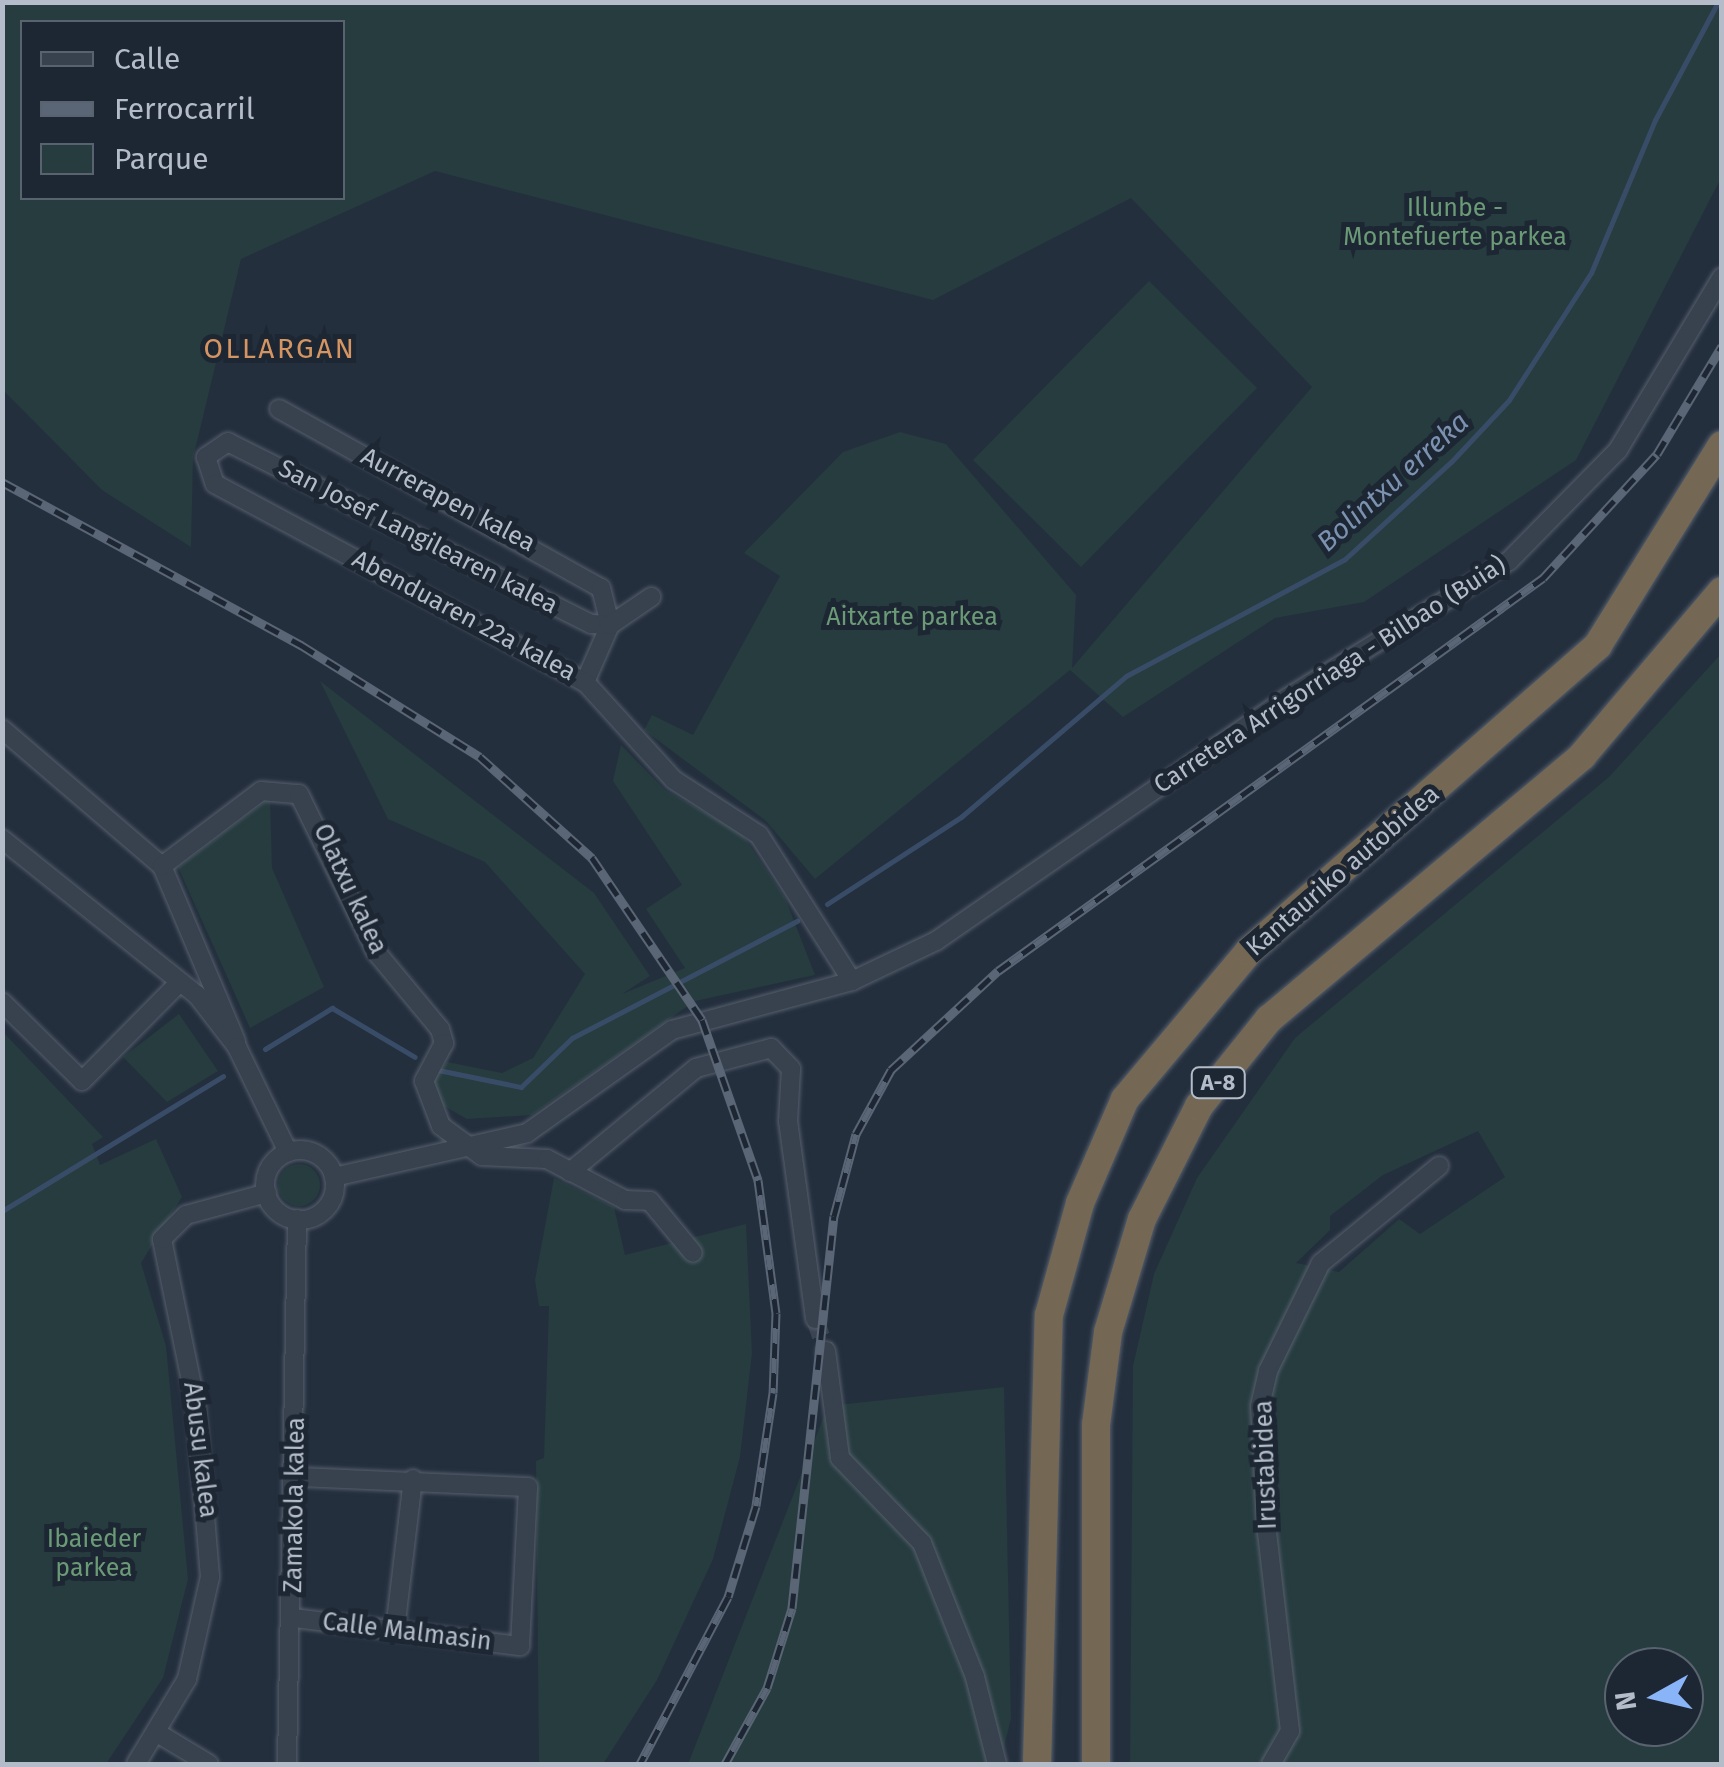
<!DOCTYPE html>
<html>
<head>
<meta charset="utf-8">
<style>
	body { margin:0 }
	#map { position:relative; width:1724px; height:1767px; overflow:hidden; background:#242f3e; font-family:"Fira Sans",sans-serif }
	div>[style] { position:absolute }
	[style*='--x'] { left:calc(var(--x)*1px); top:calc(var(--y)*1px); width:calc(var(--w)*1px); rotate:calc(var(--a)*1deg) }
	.green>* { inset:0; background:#263c3f }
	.round { border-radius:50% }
	.stream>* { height:5px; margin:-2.5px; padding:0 2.5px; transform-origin:2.5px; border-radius:2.5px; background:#394c67 }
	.minor-tunnel>* { height:18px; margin-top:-9px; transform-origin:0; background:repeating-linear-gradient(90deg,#3a4453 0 18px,transparent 0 27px) }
	.roads { filter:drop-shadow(0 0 2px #565f6c) drop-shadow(0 0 2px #565f6c) }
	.minor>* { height:18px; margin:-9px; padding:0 9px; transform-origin:9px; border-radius:9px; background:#38414e }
	.minor>.ring { margin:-9px; padding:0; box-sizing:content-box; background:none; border:18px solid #38414e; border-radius:50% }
	.highway>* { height:28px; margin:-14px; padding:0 14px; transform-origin:14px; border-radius:14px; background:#746855 }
	.rail>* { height:9px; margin-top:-4.5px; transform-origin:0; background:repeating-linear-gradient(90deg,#1d2633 0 15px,#5a6575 0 30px); box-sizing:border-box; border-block:2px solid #5a6575 }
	span { translate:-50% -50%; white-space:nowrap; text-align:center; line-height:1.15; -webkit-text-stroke:10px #1d2633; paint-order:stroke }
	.shield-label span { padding:2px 8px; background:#1d2633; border:2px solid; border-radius:8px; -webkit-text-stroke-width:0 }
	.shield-label { font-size:22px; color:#b4bcc9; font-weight:700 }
	.park-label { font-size:25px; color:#6b9a76 }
	.street-label { font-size:25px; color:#b4bcc9 }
	.neighbourhood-label { font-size:28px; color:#d59563; letter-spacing:2.5px }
	.water-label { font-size:28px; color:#7c92b1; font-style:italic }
	.frame { position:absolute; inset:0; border:5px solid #b4bcc9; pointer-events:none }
	.legend { position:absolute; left:20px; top:20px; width:325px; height:180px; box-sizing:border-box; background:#1d2633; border:2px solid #59626f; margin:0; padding:12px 18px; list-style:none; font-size:30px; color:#b4bcc9 }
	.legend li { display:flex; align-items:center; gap:20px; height:50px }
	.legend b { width:50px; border:2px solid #59626f }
	.north { position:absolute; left:1604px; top:1647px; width:100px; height:100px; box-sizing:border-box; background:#1d2633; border:2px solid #59626f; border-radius:50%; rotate:262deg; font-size:28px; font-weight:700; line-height:40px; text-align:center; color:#b4bcc9 }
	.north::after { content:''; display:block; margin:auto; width:35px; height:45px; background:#8ab4f8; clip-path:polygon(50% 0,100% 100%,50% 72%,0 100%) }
</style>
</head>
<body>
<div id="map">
	<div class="green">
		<div style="clip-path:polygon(evenodd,2px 3px,1721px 3px,1721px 178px,1576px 460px,1364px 602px,1275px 618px,1123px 717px,1070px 670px,815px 879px,766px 821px,644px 730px,652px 715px,693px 735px,780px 576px,744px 553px,843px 452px,900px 432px,946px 444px,1076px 595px,1072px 668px,1312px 387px,1131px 198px,933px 300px,435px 171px,241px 259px,193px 458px,191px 547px,102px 490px,3px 390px,2px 3px,22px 22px,342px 22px,342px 198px,22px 198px,22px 22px)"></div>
		<div style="clip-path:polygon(1149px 281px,1257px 388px,1081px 567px,973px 460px)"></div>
		<div style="clip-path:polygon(evenodd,1721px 654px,1721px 1764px,1130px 1764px,1133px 1366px,1154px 1274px,1197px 1178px,1295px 1038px,1609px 777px,1721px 654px,1478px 1131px,1505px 1177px,1420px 1234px,1399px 1219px,1339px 1272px,1296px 1263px,1330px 1230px,1330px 1216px,1383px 1175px,1478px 1131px,1721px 654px,1624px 1667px,1684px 1667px,1684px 1727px,1624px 1727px,1624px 1667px)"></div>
		<div style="clip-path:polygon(320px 681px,594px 893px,650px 976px,622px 994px,685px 968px,646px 909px,682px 885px,613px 781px,621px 745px,665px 790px,742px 834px,785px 898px,815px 975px,695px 1001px,532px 1115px,467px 1119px,439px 1103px,433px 1082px,447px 1062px,502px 1073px,533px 1058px,585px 974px,485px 862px,388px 819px)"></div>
		<div style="clip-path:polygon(270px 798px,272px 868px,324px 987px,250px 1028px,178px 867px)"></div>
		<div style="clip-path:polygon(179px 1014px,218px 1071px,167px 1102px,123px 1057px)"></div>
		<div style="clip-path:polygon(2px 1031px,103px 1137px,92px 1144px,100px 1165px,156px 1139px,182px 1197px,141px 1263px,166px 1346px,188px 1579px,163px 1678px,106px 1764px,3px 1764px)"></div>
		<div class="round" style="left:278px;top:1164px;width:42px;height:42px"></div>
		<div style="clip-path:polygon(554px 1178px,614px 1207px,625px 1255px,746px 1224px,752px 1353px,740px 1457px,713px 1559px,657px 1680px,603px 1764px,539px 1764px,536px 1461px,544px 1458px,549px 1306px,539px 1306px,535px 1280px)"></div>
		<div style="clip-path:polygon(1004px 1387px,1011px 1718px,1000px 1764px,688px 1764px,828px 1406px)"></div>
	</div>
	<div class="stream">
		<div style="--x:827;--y:904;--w:160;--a:-33"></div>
		<div style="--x:961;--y:817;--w:217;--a:-40.5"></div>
		<div style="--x:1126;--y:676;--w:248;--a:-28.1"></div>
		<div style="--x:1345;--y:559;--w:144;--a:-42.5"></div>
		<div style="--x:1451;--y:462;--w:85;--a:-46.9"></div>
		<div style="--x:1509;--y:400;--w:151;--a:-57.2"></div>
		<div style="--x:1591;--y:273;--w:166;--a:-67.3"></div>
		<div style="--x:1655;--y:120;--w:134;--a:-61.9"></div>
		<div style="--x:265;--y:1049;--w:79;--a:-31.5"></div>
		<div style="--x:332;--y:1008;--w:96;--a:30.6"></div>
		<div style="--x:438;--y:1070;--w:85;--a:11.6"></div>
		<div style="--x:521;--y:1087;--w:71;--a:-43.9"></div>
		<div style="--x:572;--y:1038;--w:254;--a:-27.5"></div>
		<div style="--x:2;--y:1211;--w:259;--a:-31.4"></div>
	</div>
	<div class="minor-tunnel">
		<div style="--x:815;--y:1319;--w:34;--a:71"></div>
	</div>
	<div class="roads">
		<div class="minor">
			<div style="--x:279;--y:409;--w:368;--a:29.1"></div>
			<div style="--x:601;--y:588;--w:38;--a:76"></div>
			<div style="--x:610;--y:625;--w:62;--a:113.7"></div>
			<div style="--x:610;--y:625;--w:19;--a:-177"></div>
			<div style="--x:591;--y:624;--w:406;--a:-153.4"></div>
			<div style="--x:228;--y:442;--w:27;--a:146"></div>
			<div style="--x:206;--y:457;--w:28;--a:72"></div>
			<div style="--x:215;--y:484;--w:420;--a:28.2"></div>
			<div style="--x:585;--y:682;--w:132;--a:47.8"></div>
			<div style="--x:674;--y:780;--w:101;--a:32.9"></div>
			<div style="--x:759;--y:835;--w:173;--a:57.5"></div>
			<div style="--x:610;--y:625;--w:50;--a:-34.3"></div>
			<div style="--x:2;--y:729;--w:211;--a:40.6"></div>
			<div style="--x:162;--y:866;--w:190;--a:67.1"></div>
			<div style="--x:2;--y:839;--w:250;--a:38.7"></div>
			<div style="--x:197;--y:995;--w:66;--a:52.4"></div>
			<div style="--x:237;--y:1047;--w:117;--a:64.1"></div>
			<div style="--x:162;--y:866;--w:124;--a:-37.1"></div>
			<div style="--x:261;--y:791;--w:38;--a:5"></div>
			<div style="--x:299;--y:794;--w:176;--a:64"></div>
			<div style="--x:376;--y:952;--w:100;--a:50.3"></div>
			<div style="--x:440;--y:1029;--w:15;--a:74"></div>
			<div style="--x:444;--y:1043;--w:43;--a:117.8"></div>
			<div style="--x:424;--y:1081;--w:48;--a:69.3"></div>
			<div style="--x:441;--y:1126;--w:51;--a:36.2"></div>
			<div style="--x:482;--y:1156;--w:65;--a:2.6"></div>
			<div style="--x:547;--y:1159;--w:88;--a:27.7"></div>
			<div style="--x:625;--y:1200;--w:25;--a:2"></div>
			<div style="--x:650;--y:1201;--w:67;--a:50.4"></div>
			<div style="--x:2;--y:1002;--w:112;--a:44.6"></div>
			<div style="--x:82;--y:1081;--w:139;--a:-45.3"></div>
			<div class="ring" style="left:265px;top:1150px;width:52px;height:52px"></div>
			<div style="--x:570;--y:1172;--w:163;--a:-39.5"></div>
			<div style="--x:696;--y:1068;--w:78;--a:-14.9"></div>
			<div style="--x:771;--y:1048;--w:29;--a:46"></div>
			<div style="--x:791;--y:1069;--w:52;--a:93.3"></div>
			<div style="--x:788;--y:1121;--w:200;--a:82.2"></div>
			<div style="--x:334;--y:1177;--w:198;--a:-12.8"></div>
			<div style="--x:527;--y:1133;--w:178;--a:-35.4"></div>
			<div style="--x:672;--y:1030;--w:187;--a:-15.2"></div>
			<div style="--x:852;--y:981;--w:93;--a:-25.5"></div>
			<div style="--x:936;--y:941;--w:427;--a:-34.7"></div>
			<div style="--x:1287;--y:698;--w:261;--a:-31.7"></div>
			<div style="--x:1509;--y:561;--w:156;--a:-45.5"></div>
			<div style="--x:1618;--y:450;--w:202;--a:-59"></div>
			<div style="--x:826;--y:1351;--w:108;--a:82.5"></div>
			<div style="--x:840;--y:1458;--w:118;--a:46"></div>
			<div style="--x:922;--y:1543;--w:144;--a:68.4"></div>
			<div style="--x:975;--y:1677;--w:90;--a:75.8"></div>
			<div style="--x:294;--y:1618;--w:228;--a:7.1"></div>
			<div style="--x:520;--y:1646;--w:159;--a:-87.1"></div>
			<div style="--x:528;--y:1487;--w:231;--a:-177.5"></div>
			<div style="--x:395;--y:1630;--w:152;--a:-83.2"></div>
			<div style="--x:159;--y:1734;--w:58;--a:31"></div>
			<div style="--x:136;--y:1764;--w:99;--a:-59"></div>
			<div style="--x:187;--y:1679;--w:105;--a:-77.3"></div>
			<div style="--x:210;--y:1577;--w:173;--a:-94.7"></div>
			<div style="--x:196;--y:1405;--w:169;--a:-101.6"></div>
			<div style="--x:162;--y:1239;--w:34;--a:-45"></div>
			<div style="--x:186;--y:1215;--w:84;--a:-15.2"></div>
			<div style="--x:287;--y:1764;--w:545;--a:-88.95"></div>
			<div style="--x:1271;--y:1764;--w:38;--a:-60"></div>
			<div style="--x:1290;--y:1731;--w:209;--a:-96.6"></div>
			<div style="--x:1266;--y:1523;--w:117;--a:-92.9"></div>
			<div style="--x:1260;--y:1406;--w:36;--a:-77"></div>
			<div style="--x:1268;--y:1371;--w:120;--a:-63.9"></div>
			<div style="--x:1321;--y:1263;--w:153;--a:-39.4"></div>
		</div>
		<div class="highway">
			<div style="--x:1037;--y:1764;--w:449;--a:-88.5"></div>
			<div style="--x:1049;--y:1315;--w:116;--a:-74.5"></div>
			<div style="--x:1080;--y:1203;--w:113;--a:-66.6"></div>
			<div style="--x:1125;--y:1099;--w:193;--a:-50"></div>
			<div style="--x:1249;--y:951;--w:464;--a:-41.2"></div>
			<div style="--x:1598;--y:645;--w:235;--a:-58.2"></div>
			<div style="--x:1096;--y:1764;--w:339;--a:-90"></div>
			<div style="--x:1096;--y:1425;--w:94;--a:-82.6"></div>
			<div style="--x:1108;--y:1332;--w:118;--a:-73.3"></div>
			<div style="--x:1142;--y:1219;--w:127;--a:-63.2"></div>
			<div style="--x:1199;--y:1106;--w:112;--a:-51.2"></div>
			<div style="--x:1269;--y:1019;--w:409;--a:-40"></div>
			<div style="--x:1582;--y:756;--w:216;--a:-49.7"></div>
		</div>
	</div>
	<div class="rail">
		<div style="--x:2;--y:482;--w:341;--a:28.6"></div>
		<div style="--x:301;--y:645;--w:211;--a:32"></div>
		<div style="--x:480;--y:757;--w:151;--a:42"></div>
		<div style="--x:592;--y:858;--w:196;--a:55.8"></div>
		<div style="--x:702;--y:1020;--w:170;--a:70.7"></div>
		<div style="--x:758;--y:1180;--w:134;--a:82.3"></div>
		<div style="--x:776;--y:1313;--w:80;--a:92.1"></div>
		<div style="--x:773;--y:1393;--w:114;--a:98.6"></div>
		<div style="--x:756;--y:1506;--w:95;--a:107.1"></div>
		<div style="--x:728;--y:1597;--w:189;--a:117.8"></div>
		<div style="--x:725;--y:1764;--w:87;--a:-61.1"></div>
		<div style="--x:767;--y:1688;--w:84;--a:-72.6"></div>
		<div style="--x:792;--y:1608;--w:394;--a:-83.9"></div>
		<div style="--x:834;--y:1216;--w:85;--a:-75"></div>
		<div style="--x:856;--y:1134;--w:73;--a:-61.3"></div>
		<div style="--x:891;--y:1070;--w:146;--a:-42.8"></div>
		<div style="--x:998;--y:971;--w:672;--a:-35.8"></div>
		<div style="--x:1543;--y:578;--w:168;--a:-47.4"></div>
		<div style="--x:1657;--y:454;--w:126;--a:-59"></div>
	</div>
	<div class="shield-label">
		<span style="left:1218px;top:1083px">A-8</span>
	</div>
	<div class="park-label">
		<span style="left:1455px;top:223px">Illunbe -<br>Montefuerte parkea</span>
		<span style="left:912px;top:617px">Aitxarte parkea</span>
		<span style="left:94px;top:1554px">Ibaieder<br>parkea</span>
	</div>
	<div class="street-label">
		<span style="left:448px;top:500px;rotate:28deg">Aurrerapen kalea</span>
		<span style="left:418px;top:537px;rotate:27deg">San Josef Langilearen kalea</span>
		<span style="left:464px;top:616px;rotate:28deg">Abenduaren 22a kalea</span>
		<span style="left:1330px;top:675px;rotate:-33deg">Carretera Arrigorriaga - Bilbao (Buia)</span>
		<span style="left:1343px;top:871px;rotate:-41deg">Kantauriko autobidea</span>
		<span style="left:350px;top:889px;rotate:65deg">Olatxu kalea</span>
		<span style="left:200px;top:1450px;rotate:83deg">Abusu kalea</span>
		<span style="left:1266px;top:1465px;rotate:-92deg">Irustabidea</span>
		<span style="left:295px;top:1505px;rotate:-89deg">Zamakola kalea</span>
		<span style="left:407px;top:1632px;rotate:7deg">Calle Malmasin</span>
	</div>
	<div class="neighbourhood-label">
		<span style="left:280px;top:349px">OLLARGAN</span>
	</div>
	<div class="water-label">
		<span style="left:1393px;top:482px;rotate:-42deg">Bolintxu erreka</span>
	</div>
	<div class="frame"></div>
	<ul class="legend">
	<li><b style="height:12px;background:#38414e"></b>Calle</li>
	<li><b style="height:12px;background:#5a6575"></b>Ferrocarril</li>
	<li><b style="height:28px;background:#263c3f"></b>Parque</li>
	</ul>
	<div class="north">N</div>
</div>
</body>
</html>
